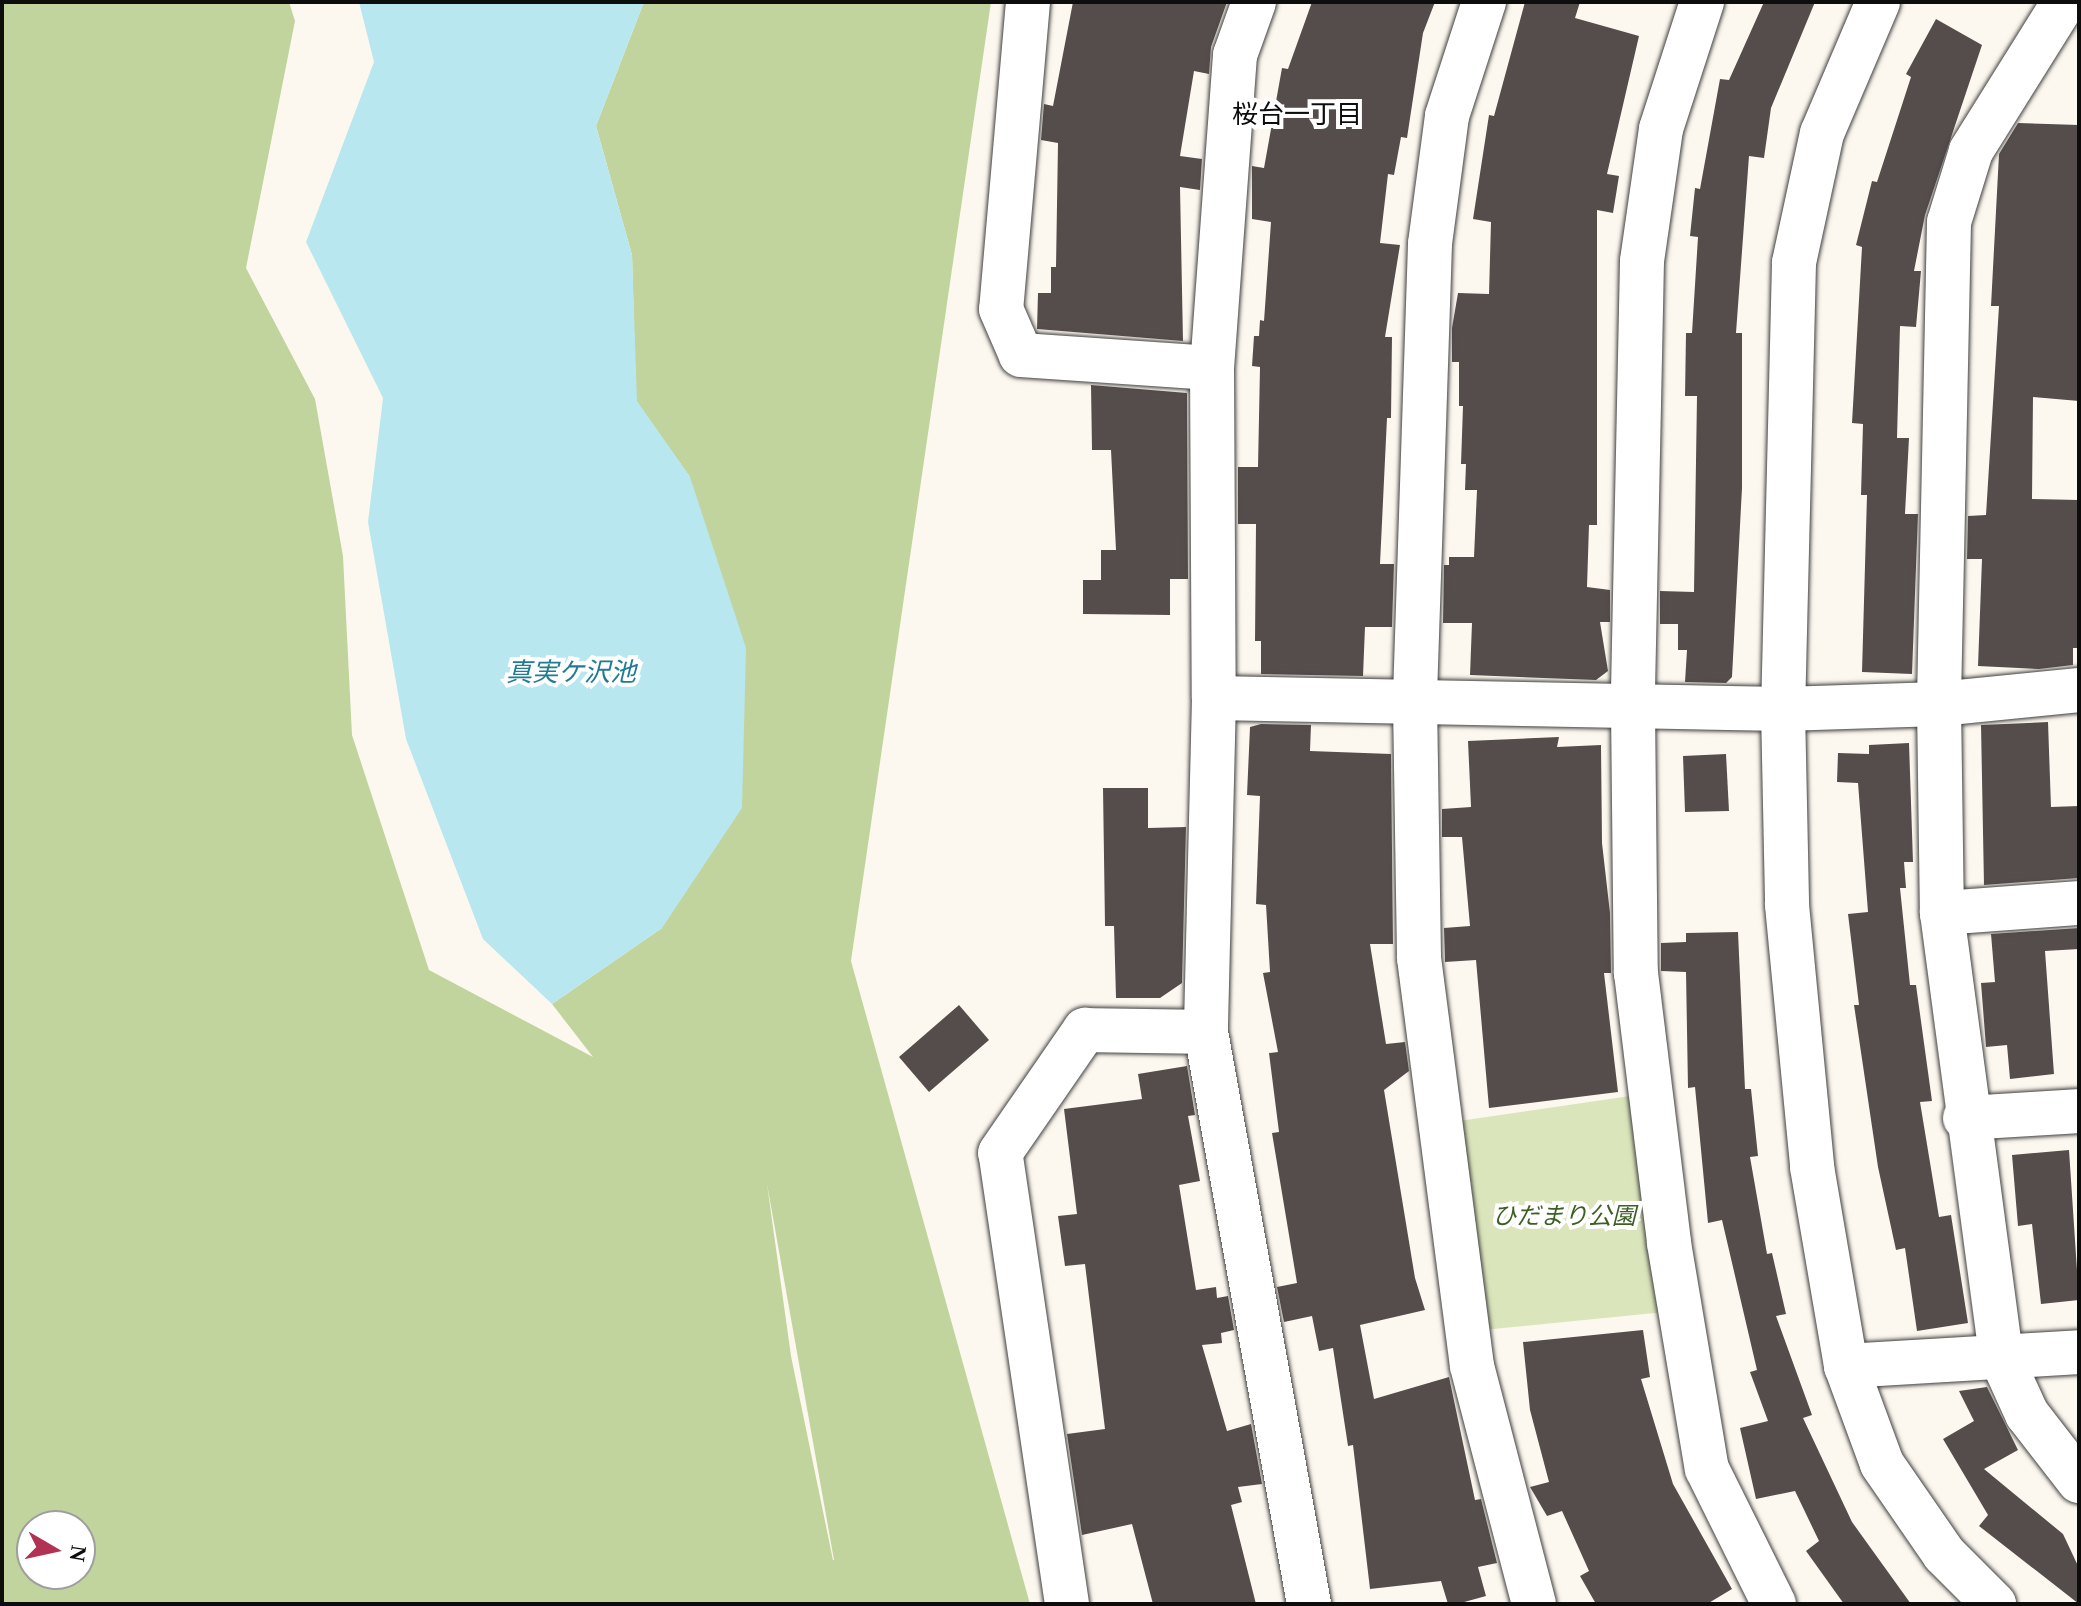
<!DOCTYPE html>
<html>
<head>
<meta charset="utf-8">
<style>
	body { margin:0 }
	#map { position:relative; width:2081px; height:1606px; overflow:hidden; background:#fdf8ef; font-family:"Times New Roman","Noto Sans JP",serif }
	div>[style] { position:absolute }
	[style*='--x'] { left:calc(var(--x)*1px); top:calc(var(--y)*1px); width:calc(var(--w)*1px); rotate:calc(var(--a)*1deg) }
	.green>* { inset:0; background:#dae5bc }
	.forest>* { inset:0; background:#c2d49d }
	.water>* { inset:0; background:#b8e7f0 }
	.building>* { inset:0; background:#554d4b }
	.roads { filter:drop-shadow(0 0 2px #404040) drop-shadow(0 0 2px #404040) }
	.minor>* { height:44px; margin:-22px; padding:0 22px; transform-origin:22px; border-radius:22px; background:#fff }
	span { translate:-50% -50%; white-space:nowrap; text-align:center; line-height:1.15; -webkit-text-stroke:8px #fff; paint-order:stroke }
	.park-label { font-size:24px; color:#3d5f24; font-style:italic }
	.neighbourhood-label { font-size:26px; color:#0d0d0d }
	.water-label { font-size:26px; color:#227b94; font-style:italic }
	.frame { position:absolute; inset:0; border:4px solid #0d0d0d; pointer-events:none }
	.north { position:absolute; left:16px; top:1510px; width:80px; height:80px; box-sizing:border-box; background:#fff; border:2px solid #9e9e9e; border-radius:50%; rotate:99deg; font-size:22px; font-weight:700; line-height:32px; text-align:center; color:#0d0d0d }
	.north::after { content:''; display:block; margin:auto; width:28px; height:36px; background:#b13253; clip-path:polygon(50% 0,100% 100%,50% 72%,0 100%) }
</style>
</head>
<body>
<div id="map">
	<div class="green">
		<div style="clip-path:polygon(1644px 1094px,1675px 1311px,1483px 1330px,1452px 1122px)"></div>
	</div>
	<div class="forest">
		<div style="clip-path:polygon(evenodd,2px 2px,289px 2px,295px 21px,246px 268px,315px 399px,343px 556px,352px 735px,429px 970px,593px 1057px,552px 1004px,662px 928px,690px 477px,636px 401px,632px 255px,596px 126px,644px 2px,991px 2px,851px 961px,1030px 1604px,2px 1604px,2px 2px,767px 1184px,834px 1560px,833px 1560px,791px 1356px,767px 1184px,2px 2px,32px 1526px,80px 1526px,80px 1574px,32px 1574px,32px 1526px)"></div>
	</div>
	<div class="water">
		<div style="clip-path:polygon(359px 2px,644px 2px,596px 126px,632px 255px,637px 401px,690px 477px,746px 648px,742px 808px,662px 928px,552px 1004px,483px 939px,406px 739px,368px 522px,383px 398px,306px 242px,374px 62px)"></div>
	</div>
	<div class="building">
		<div style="clip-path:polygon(1073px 2px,1227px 2px,1211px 47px,1209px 74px,1194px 71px,1180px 156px,1202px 159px,1200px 190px,1180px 187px,1183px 341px,1037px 329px,1038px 293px,1051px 293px,1051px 267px,1056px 267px,1058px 143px,1041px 140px,1044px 104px,1053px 106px)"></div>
		<div style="clip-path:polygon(1312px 2px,1435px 2px,1423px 33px,1407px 138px,1401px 137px,1394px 175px,1388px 174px,1380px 243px,1400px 245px,1385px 337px,1392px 337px,1391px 418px,1387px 418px,1380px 564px,1394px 564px,1392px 627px,1365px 627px,1363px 676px,1261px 674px,1261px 641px,1255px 641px,1256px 524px,1238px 524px,1238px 467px,1258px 467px,1260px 367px,1252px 366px,1254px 336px,1259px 336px,1260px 320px,1264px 321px,1271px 222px,1252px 219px,1252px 166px,1264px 168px,1282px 68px,1288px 69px)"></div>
		<div style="clip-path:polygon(1525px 2px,1580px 2px,1575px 18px,1639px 36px,1607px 174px,1619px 176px,1613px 213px,1597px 210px,1597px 525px,1589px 525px,1587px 587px,1610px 590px,1610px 622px,1600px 622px,1608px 671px,1596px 680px,1470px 675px,1472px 623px,1443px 623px,1444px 565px,1449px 565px,1449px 557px,1474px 557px,1477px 490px,1465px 490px,1466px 464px,1461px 464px,1463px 406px,1459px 406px,1459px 362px,1452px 362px,1452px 328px,1458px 293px,1489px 294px,1491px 222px,1473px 219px,1489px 115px,1494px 116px)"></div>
		<div style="clip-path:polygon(1764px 2px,1815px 2px,1771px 108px,1764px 158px,1749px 156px,1736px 333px,1742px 333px,1742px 488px,1732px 677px,1726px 683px,1685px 682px,1687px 650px,1678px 650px,1678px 624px,1660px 624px,1660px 591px,1694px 592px,1697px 396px,1685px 396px,1686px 333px,1692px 333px,1698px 237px,1690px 236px,1695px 188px,1700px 189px,1720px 79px,1729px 80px)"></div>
		<div style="clip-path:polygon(1936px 19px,1982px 45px,1925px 215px,1914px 271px,1921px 271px,1916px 327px,1900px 326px,1897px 438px,1909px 438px,1905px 514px,1918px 514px,1912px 674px,1862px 672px,1867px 495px,1861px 495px,1863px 424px,1852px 423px,1862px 247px,1856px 245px,1872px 181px,1877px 182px,1911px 77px,1906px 74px)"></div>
		<div style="clip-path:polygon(2018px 123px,2079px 125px,2079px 401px,2033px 397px,2032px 499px,2079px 500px,2079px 648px,2073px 648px,2073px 665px,2039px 669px,1978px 666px,1982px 559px,1967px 559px,1968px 516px,1986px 515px,1999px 306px,1991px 306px,1999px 154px)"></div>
		<div style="clip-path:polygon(1091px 385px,1187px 393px,1188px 579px,1170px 579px,1170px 615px,1083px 614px,1083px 580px,1101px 580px,1101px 550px,1116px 550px,1111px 450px,1092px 450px)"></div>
		<div style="clip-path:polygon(2048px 722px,2051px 807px,2079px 806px,2079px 878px,1984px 885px,1981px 725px)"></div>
		<div style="clip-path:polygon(1261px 724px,1311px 725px,1310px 751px,1391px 754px,1393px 944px,1370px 944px,1386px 1044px,1405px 1042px,1409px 1071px,1384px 1090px,1415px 1278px,1425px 1310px,1360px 1325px,1374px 1399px,1449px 1377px,1475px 1500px,1481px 1499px,1497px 1563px,1478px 1567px,1486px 1596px,1457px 1604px,1448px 1604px,1441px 1581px,1370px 1589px,1353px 1445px,1348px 1446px,1333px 1348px,1319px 1351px,1312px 1316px,1284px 1322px,1277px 1287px,1297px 1283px,1272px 1133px,1279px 1132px,1269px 1053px,1278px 1052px,1263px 973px,1270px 972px,1266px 905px,1256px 904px,1260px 796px,1247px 795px,1250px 727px)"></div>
		<div style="clip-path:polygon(1559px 737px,1557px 747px,1601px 745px,1602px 843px,1610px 913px,1611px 973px,1604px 973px,1618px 1092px,1489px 1108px,1476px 960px,1445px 962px,1444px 928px,1470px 926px,1462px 837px,1442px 837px,1442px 809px,1471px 807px,1468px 741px)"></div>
		<div style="clip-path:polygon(1909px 743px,1913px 862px,1904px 862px,1906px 888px,1900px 888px,1910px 985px,1916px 985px,1932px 1101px,1920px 1102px,1939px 1217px,1951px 1215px,1968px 1323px,1917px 1331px,1905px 1248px,1896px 1250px,1878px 1167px,1854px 1005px,1859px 1005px,1848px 914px,1868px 912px,1858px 783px,1837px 782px,1838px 753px,1869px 754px,1869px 745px)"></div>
		<div style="clip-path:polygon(1726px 754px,1729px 811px,1685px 812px,1683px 756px)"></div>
		<div style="clip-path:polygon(1103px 788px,1148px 788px,1148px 828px,1186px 827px,1182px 983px,1160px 998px,1116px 998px,1114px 926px,1105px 926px)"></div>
		<div style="clip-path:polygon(2079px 928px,2079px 949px,2045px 951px,2054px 1074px,2010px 1079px,2007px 1045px,1986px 1047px,1981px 983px,1995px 982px,1991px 934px)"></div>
		<div style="clip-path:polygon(1738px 932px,1745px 1089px,1751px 1089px,1758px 1156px,1750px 1157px,1767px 1254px,1772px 1253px,1786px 1314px,1776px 1316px,1812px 1415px,1803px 1418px,1852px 1522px,1911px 1604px,1844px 1604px,1806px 1551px,1819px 1541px,1795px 1491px,1756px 1499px,1740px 1428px,1768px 1421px,1750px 1372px,1757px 1370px,1722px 1220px,1708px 1223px,1695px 1087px,1688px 1088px,1686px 972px,1661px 971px,1661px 943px,1686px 942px,1686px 933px)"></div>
		<div style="clip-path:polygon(959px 1005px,989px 1040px,929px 1092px,899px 1057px)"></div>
		<div style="clip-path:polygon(1187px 1066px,1195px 1115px,1188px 1116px,1200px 1181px,1179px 1185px,1196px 1290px,1216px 1287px,1217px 1298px,1228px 1296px,1234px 1330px,1221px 1333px,1222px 1343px,1202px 1345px,1227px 1431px,1251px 1424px,1262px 1484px,1238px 1487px,1242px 1502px,1231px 1505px,1256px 1604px,1153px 1604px,1132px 1524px,1082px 1535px,1067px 1434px,1105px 1429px,1085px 1264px,1065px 1266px,1058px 1216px,1077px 1214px,1064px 1109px,1142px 1099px,1138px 1074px)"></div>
		<div style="clip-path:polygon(2069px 1150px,2079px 1300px,2041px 1304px,2032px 1224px,2018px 1226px,2012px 1155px)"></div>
		<div style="clip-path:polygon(1643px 1330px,1650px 1377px,1641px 1379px,1673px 1484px,1732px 1589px,1707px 1604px,1596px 1604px,1580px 1576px,1589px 1571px,1562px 1511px,1547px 1516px,1530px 1487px,1549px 1482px,1530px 1410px,1523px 1342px)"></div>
		<div style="clip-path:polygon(1987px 1387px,2018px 1450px,1984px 1469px,2063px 1534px,2079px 1568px,2079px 1604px,1979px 1526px,1988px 1515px,1943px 1439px,1974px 1421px,1959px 1391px)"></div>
	</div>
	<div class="roads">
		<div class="minor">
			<div style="--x:1028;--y:2;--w:308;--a:95"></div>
			<div style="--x:1001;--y:309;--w:50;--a:66.5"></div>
			<div style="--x:1021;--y:355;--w:191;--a:3.9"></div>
			<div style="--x:1254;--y:2;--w:56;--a:109.7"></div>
			<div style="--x:1235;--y:55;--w:314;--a:94.2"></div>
			<div style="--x:1212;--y:368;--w:330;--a:89.7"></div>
			<div style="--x:1214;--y:698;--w:334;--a:91.4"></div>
			<div style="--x:1206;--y:1032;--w:581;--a:79.79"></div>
			<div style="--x:1484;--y:2;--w:120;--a:108"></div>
			<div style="--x:1447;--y:116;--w:129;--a:97.6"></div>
			<div style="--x:1430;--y:244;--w:458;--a:91.9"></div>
			<div style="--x:1415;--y:702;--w:256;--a:89.1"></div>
			<div style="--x:1419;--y:958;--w:411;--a:82.6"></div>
			<div style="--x:1472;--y:1366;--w:246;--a:75.4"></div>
			<div style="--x:1702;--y:2;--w:133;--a:107.9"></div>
			<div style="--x:1661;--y:129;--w:133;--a:98.2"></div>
			<div style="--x:1642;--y:261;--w:447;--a:91.2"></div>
			<div style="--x:1633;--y:708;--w:265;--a:89.4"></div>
			<div style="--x:1636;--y:973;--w:272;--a:83"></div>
			<div style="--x:1669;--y:1243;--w:229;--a:80.5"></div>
			<div style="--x:1707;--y:1469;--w:151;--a:63.6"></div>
			<div style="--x:1878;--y:2;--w:142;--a:113.1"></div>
			<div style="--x:1822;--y:133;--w:133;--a:102.2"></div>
			<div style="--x:1794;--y:263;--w:446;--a:91.4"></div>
			<div style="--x:1783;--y:709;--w:196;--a:88.8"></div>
			<div style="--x:1787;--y:905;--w:263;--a:84.5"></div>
			<div style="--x:1812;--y:1167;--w:202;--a:80.3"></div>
			<div style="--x:1846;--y:1366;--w:104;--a:69.8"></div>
			<div style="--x:1882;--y:1464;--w:109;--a:55.4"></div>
			<div style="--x:1944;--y:1554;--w:71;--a:45"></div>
			<div style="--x:2064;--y:2;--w:176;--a:122"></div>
			<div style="--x:1971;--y:151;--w:74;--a:107.2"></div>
			<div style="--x:1949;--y:222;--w:482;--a:91.2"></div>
			<div style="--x:1939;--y:704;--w:209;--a:89.2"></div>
			<div style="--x:1942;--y:913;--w:448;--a:82.4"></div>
			<div style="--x:2001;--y:1357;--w:63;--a:65.5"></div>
			<div style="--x:2027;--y:1414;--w:85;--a:52.2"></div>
			<div style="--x:1214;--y:698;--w:569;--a:1.11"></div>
			<div style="--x:1783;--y:709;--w:156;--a:-1.8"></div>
			<div style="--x:1939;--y:704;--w:141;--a:-5.7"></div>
			<div style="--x:1942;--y:913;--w:137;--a:-4.2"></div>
			<div style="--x:1965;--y:1118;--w:114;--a:-3.5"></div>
			<div style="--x:1846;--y:1366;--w:233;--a:-3.4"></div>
			<div style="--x:1067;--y:1604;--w:456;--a:-98.4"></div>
			<div style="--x:1000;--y:1153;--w:150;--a:-55.4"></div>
			<div style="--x:1085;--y:1030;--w:121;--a:0.9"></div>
		</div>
	</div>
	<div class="park-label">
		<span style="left:1564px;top:1217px">ひだまり公園</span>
	</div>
	<div class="neighbourhood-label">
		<span style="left:1297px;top:115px">桜台一丁目</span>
	</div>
	<div class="water-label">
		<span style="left:571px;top:673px">真実ケ沢池</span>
	</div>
	<div class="frame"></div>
	<div class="north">N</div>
</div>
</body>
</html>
